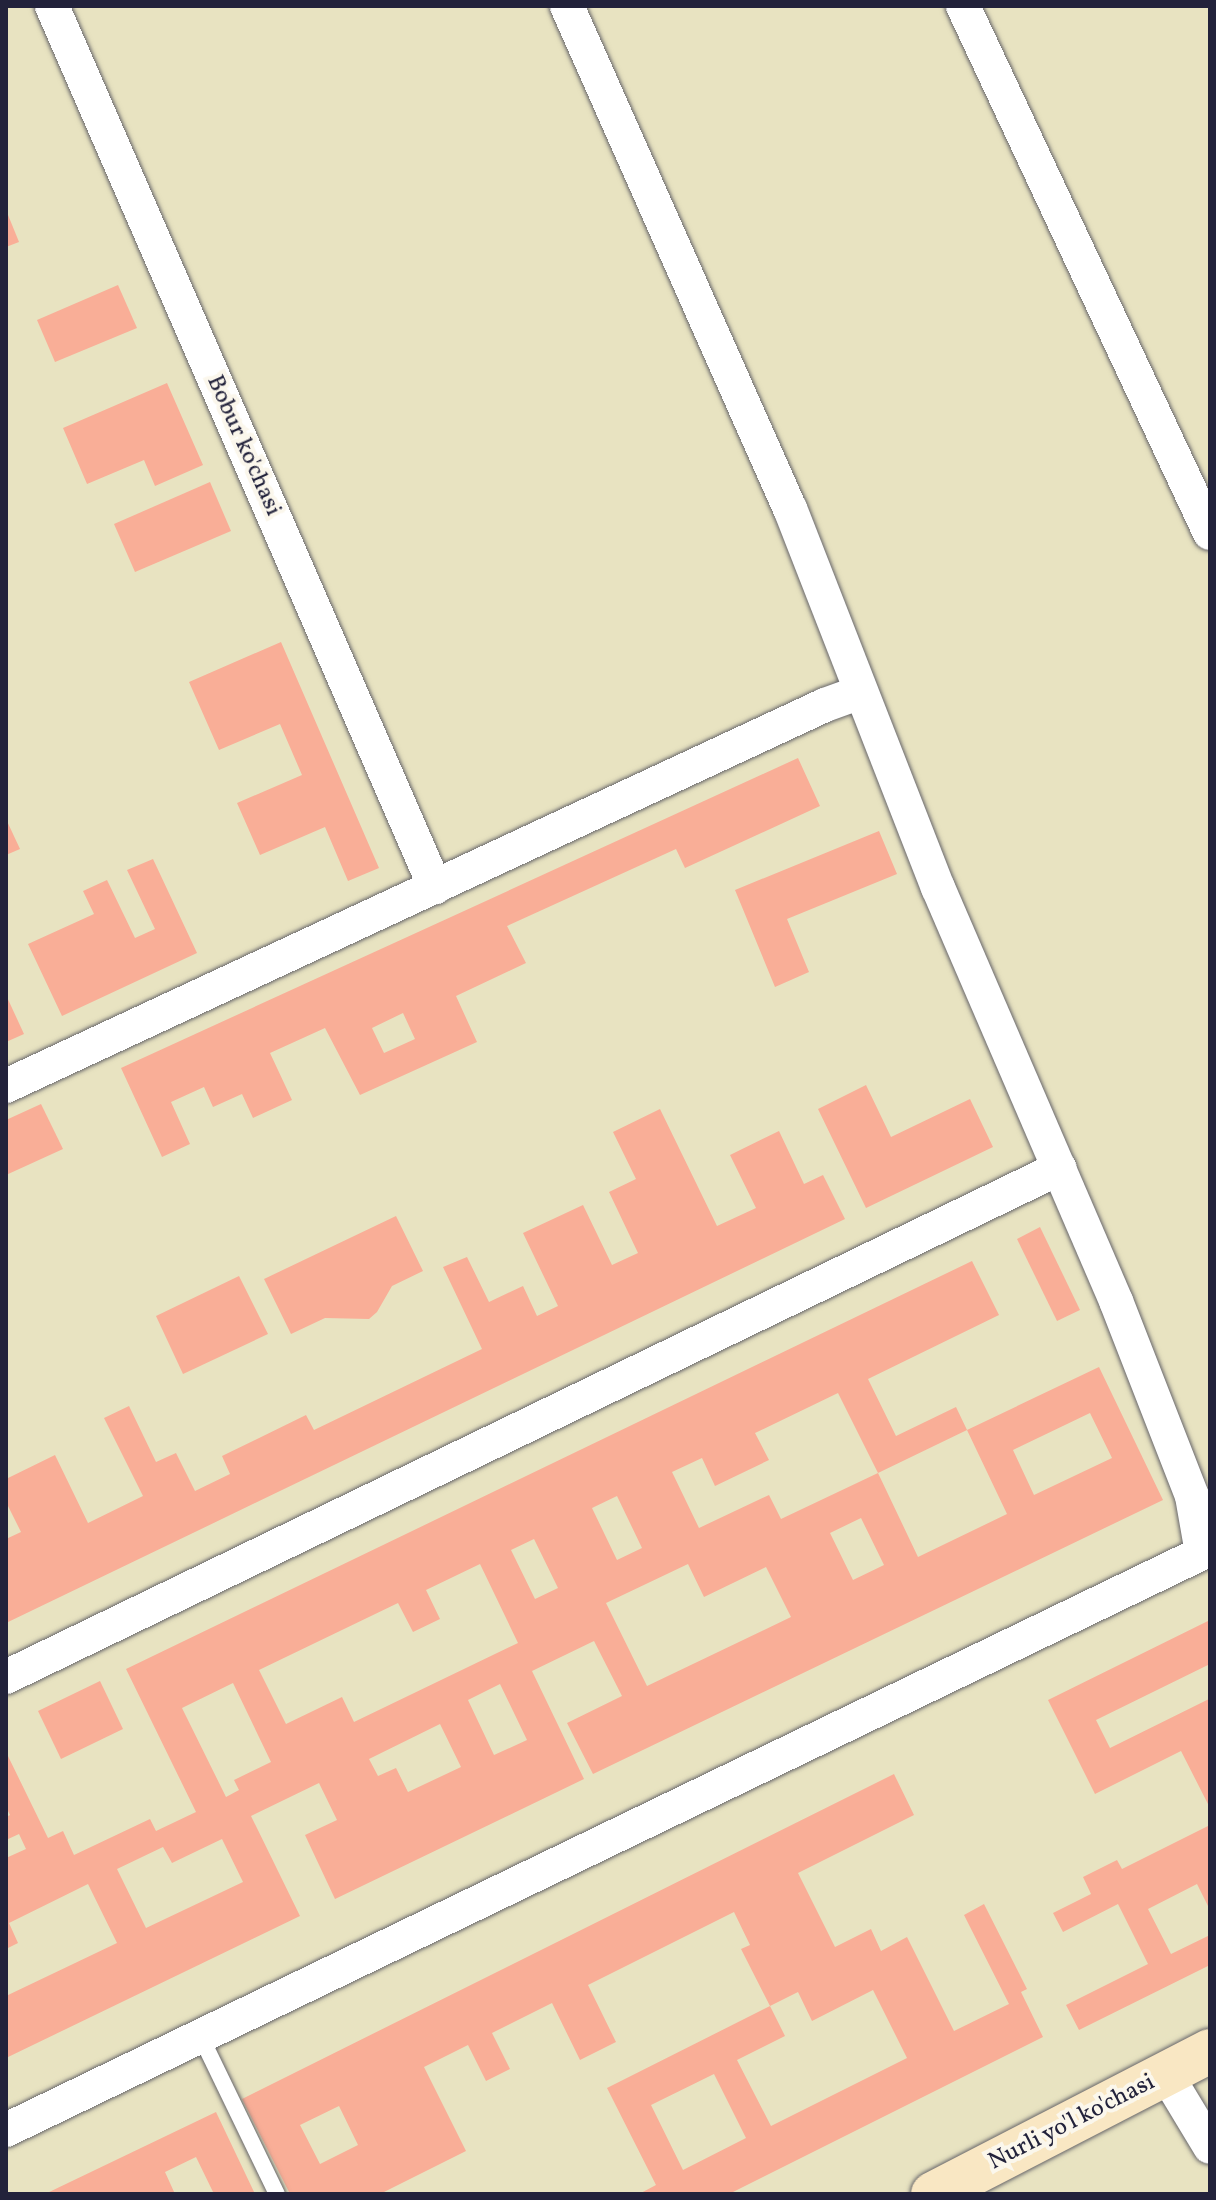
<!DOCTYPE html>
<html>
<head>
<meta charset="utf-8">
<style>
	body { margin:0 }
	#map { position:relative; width:1216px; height:2200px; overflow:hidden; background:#e8e3c1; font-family:Vollkorn,serif }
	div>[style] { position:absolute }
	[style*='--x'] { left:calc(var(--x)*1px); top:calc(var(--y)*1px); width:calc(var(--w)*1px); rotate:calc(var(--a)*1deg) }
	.building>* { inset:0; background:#f9ae97 }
	.roads { filter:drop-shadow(0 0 2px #67666a) drop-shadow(0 0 2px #67666a) }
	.lane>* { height:16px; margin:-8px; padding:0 8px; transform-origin:8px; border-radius:8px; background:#fff }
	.street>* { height:34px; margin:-17px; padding:0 17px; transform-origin:17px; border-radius:17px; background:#fff }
	.secondary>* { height:44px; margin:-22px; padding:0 22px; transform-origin:22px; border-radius:22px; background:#f9e7c3 }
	span { translate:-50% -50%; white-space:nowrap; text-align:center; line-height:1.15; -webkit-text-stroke:8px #fbf7ec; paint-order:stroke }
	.street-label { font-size:24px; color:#22223b }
	.frame { position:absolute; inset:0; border:8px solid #22223b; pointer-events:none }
</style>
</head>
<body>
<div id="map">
	<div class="building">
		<div style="clip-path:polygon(6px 210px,19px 242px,6px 247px)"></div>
		<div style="clip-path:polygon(118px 285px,137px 328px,55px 362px,37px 320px)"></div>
		<div style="clip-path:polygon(167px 383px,203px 465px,155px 486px,144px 460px,87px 484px,63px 428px)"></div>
		<div style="clip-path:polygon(210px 482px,231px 531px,135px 572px,114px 524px)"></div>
		<div style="clip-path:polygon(281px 642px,379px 868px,348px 881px,325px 827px,260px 855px,237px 803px,302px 775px,280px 724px,219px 750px,189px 682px)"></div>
		<div style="clip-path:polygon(evenodd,798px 758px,820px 806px,685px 868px,676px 849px,507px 926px,526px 963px,456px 996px,477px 1042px,360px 1095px,325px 1028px,270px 1053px,292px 1100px,253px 1118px,242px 1094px,213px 1107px,204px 1087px,171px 1102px,190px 1144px,162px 1157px,121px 1068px,798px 758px,403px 1013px,415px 1039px,384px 1053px,372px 1028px,403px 1013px)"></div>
		<div style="clip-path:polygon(6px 819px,20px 849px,6px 855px)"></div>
		<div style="clip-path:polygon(879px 831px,897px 874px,787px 919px,809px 972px,775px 987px,735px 890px)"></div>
		<div style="clip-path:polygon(153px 859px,197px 953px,62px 1016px,28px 944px,94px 914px,83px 891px,107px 880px,135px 938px,155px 929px,127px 870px)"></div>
		<div style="clip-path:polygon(6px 995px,24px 1034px,6px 1042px)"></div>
		<div style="clip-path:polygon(866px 1085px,891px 1137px,970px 1099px,993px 1147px,866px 1208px,818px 1109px)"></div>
		<div style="clip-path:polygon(41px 1104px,63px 1149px,6px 1175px,6px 1120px)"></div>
		<div style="clip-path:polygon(660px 1109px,717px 1226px,756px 1208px,730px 1155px,779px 1131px,804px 1184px,823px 1175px,845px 1219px,6px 1623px,6px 1539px,21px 1532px,6px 1502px,6px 1479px,55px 1455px,88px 1523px,143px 1496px,104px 1418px,129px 1406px,156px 1462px,176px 1453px,195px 1491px,230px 1474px,222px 1456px,306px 1415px,314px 1430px,482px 1349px,443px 1267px,467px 1257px,489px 1302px,523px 1286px,537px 1316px,558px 1306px,523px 1233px,583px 1205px,612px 1265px,638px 1253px,609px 1192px,636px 1179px,613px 1132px)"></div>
		<div style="clip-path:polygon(396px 1216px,423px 1271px,392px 1286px,377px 1312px,369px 1319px,325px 1318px,291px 1334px,264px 1279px)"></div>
		<div style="clip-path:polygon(1040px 1227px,1080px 1310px,1057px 1321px,1017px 1239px)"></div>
		<div style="clip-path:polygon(evenodd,972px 1261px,999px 1315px,868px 1379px,896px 1436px,956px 1407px,967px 1430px,1099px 1367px,1163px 1500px,593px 1774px,567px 1723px,622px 1696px,594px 1641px,532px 1671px,584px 1779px,335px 1899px,305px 1835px,337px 1820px,319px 1783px,251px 1816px,300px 1916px,6px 2058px,6px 1996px,117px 1943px,88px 1884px,9px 1923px,18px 1943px,6px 1949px,6px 1858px,26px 1849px,19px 1834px,6px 1840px,6px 1817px,10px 1815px,6px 1807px,6px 1752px,48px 1838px,63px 1831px,74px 1855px,150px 1819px,156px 1831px,196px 1812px,126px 1669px,972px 1261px,838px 1393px,878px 1473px,967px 1430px,1007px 1514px,918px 1557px,878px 1473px,781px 1519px,769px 1495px,699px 1528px,672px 1472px,702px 1458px,715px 1486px,769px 1460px,755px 1433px,838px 1393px,972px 1261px,1090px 1413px,1112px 1458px,1034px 1495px,1013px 1450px,1090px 1413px,972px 1261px,617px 1496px,642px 1548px,617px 1560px,592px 1508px,617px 1496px,972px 1261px,861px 1518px,884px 1565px,853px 1580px,830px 1533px,861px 1518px,972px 1261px,534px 1539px,558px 1588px,535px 1599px,511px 1550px,534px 1539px,972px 1261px,480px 1564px,518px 1643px,354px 1722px,342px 1697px,286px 1724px,259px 1670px,398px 1603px,413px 1632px,440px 1619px,426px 1590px,480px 1564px,972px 1261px,688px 1564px,704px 1597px,766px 1567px,791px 1617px,647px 1686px,606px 1603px,688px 1564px,972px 1261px,233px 1683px,271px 1762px,234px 1780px,239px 1790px,226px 1797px,182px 1708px,233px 1683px,972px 1261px,500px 1684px,527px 1740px,494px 1755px,468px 1700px,500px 1684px,972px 1261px,440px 1724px,461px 1767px,408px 1792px,396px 1768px,378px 1776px,369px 1759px,440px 1724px,972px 1261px,222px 1839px,243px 1882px,146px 1928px,117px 1869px,163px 1847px,172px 1863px,222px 1839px)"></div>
		<div style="clip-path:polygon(239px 1276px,268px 1334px,183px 1374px,156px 1316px)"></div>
		<div style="clip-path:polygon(1210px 1620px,1210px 1664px,1096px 1720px,1110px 1748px,1209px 1699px,1210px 1808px,1181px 1751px,1095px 1794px,1048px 1700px)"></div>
		<div style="clip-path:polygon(100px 1681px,123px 1729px,61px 1759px,38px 1711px)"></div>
		<div style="clip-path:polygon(evenodd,894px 1774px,914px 1815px,798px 1873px,835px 1947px,871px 1929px,881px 1951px,907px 1937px,954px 2031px,1009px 2004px,964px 1915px,984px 1904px,1027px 1989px,1021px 1992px,1043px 2037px,729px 2194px,639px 2194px,656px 2185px,607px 2088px,770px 2006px,785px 2036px,737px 2060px,771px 2126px,907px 2058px,873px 1990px,812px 2021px,798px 1992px,770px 2006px,741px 1949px,750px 1945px,734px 1912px,588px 1985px,616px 2042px,580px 2060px,552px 2003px,492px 2033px,510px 2069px,486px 2081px,468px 2045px,424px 2067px,466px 2151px,380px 2194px,290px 2194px,242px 2099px,894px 1774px,714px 2074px,746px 2138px,683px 2170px,651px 2105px,714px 2074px,894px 1774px,339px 2106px,358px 2145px,320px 2164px,300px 2125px,339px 2106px)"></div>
		<div style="clip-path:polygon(1210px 1825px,1210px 1910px,1197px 1884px,1148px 1909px,1171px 1954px,1210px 1935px,1210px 1965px,1079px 2030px,1066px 2005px,1148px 1964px,1118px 1904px,1063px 1932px,1053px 1913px,1091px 1894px,1083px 1877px,1117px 1860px,1122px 1869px)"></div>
		<div style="clip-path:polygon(216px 2112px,255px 2194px,214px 2194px,196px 2157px,165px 2172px,175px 2194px,45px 2194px)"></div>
	</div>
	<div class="roads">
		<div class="lane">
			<div style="--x:201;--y:2037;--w:174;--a:64.2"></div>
		</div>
		<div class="street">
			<div style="--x:52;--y:6;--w:961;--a:66.5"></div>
			<div style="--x:963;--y:6;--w:582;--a:64.89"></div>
			<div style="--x:6;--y:1086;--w:903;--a:-24.95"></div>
			<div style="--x:825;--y:705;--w:38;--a:-20"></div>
			<div style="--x:6;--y:1677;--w:1170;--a:-25.78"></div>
			<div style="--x:1166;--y:2074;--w:85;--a:58.9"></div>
			<div style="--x:6;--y:2130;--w:1328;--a:-25.75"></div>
			<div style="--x:1202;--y:1553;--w:58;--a:-100"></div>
			<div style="--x:1192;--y:1496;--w:209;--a:-111.3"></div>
			<div style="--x:1116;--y:1301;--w:450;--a:-113.3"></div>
			<div style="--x:938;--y:888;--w:407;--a:-111.3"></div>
			<div style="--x:790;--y:509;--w:550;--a:-113.91"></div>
		</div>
		<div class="secondary">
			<div style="--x:933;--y:2194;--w:312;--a:-27.3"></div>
		</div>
	</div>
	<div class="street-label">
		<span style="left:243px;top:446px;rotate:66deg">Bobur ko'chasi</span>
		<span style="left:1072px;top:2123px;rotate:-27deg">Nurli yo'l ko'chasi</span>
	</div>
	<div class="frame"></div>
</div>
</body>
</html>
